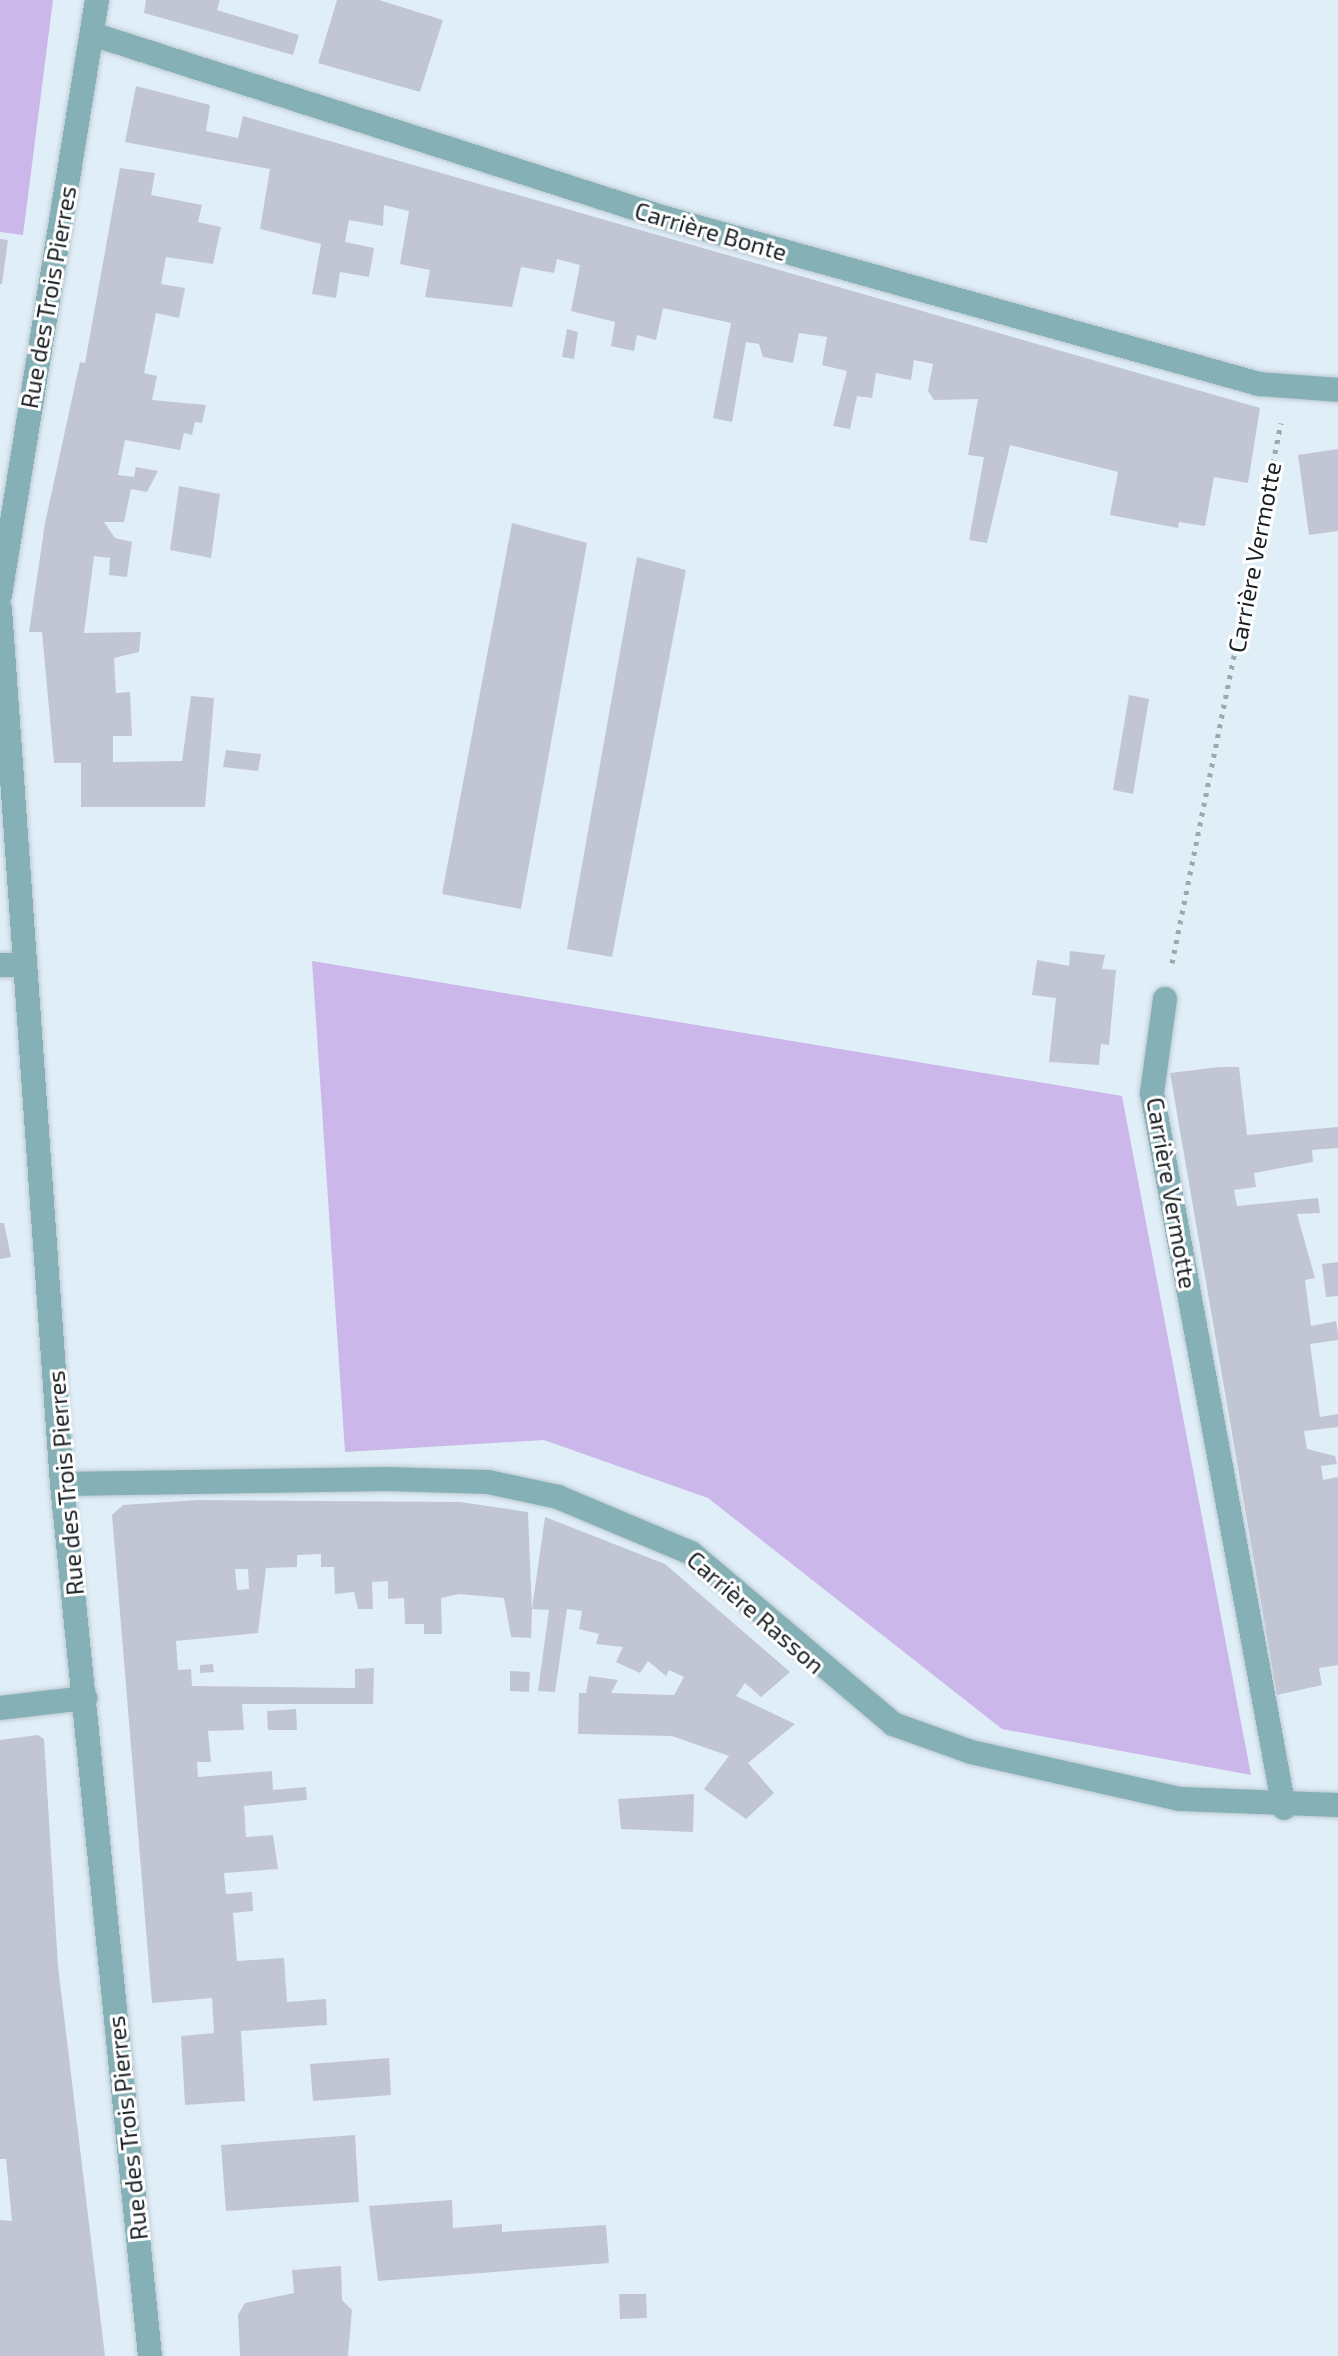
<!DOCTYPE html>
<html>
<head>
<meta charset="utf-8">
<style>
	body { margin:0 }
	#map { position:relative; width:1338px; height:2356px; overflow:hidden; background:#e0eef8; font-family:"Exo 2",sans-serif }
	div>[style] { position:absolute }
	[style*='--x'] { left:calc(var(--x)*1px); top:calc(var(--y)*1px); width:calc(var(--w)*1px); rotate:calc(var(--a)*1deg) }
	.green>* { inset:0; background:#ccb7ea }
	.building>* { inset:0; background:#c2c6d4 }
	.path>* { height:5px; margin-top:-2.5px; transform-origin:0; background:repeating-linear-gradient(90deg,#9ca7af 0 4px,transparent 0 10px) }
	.roads { filter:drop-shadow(0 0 2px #bcc9d2) drop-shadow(0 0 2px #bcc9d2) }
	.minor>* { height:24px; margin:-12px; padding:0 12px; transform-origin:12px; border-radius:12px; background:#84b0b6 }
	.tertiary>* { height:24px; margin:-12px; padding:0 12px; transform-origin:12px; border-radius:12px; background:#84b0b6 }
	span { translate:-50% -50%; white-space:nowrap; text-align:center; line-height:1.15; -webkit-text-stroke:6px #fff; paint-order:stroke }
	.street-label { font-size:24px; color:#1a1f23 }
</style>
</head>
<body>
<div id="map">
	<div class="green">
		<div style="clip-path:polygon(0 0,53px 0,23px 235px,0 232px)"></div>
		<div style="clip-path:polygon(312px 961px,1122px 1096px,1251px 1775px,1002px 1729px,708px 1498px,544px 1440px,345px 1452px)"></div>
	</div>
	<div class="building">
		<div style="clip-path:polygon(146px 0,220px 0,217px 10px,299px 35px,293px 55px,144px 13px)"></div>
		<div style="clip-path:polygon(337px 0,379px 0,443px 20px,420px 92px,318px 63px)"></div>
		<div style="clip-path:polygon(136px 86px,210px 105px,206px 131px,238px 138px,243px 116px,1260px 408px,1248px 483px,1214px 477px,1205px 526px,1179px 522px,1178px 528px,1110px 515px,1118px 472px,1010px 445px,987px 543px,969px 540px,984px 457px,968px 455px,978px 399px,934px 400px,928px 391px,933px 364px,914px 360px,911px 380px,876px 373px,872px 398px,857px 396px,850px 429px,833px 426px,847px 371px,822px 365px,827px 337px,799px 333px,793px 363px,763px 357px,759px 344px,746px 342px,732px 422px,713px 418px,731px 323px,663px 308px,656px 340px,637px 335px,634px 351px,611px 346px,615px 322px,571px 311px,580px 265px,557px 259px,554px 273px,521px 267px,512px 307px,425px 297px,430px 270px,400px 264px,409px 211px,384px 205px,383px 226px,349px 220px,345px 242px,374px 248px,369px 277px,340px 272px,336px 298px,312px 294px,321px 244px,260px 229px,270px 169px,125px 142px)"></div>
		<div style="clip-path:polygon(120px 168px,155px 173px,151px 195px,202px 205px,198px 222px,221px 227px,213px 264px,166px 257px,161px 284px,185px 288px,179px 318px,156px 313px,144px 373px,157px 376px,152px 400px,206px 405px,202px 423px,195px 422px,192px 435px,184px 433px,180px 450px,125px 440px,118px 475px,134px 477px,136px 467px,158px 471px,147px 492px,131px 489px,124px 522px,104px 522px,115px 538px,132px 542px,127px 577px,109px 575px,110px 558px,94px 556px,84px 633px,141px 632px,139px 652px,114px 658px,116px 693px,130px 692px,132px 736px,113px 736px,113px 762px,182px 761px,191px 696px,214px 698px,205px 807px,81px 807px,81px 763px,54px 763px,42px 632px,29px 632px,45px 523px,80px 362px,85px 363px)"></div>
		<div style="clip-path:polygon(0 239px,8px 240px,2px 284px,0 284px)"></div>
		<div style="clip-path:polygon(567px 329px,578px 332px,574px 359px,562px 357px)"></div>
		<div style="clip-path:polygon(1338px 449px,1338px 531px,1309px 535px,1298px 455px)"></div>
		<div style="clip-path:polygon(179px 486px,220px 494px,211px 558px,170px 550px)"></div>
		<div style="clip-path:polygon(512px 523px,587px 543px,521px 909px,442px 894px)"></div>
		<div style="clip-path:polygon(637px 557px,686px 570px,612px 957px,567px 949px)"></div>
		<div style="clip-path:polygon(1129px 695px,1149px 699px,1133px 794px,1113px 790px)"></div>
		<div style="clip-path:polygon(226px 750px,261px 754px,258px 771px,223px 767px)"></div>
		<div style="clip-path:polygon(1070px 951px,1105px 955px,1102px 969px,1116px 970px,1109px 1045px,1101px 1044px,1099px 1065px,1049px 1062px,1056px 998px,1032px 995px,1037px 960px,1069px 966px)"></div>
		<div style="clip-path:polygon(1219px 1067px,1239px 1067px,1247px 1135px,1338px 1127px,1338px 1148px,1312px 1150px,1313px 1162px,1254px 1173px,1256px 1187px,1234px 1190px,1237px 1206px,1318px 1198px,1320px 1213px,1297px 1214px,1315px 1278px,1305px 1280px,1311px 1326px,1336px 1321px,1338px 1333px,1338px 1340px,1310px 1344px,1320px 1417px,1338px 1414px,1338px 1427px,1304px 1431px,1307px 1449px,1335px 1456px,1337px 1464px,1321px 1466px,1323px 1480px,1338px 1477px,1338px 1665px,1319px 1668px,1322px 1685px,1277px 1695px,1170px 1073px)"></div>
		<div style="clip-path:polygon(0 1223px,4px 1223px,11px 1257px,0 1259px)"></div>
		<div style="clip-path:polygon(1338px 1262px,1338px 1296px,1326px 1297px,1322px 1264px)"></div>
		<div style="clip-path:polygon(evenodd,198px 1500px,460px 1502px,528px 1512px,532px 1612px,531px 1638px,511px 1637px,504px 1598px,459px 1594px,441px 1598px,442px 1634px,424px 1634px,424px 1624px,405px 1624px,404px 1598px,388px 1599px,388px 1581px,372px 1582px,373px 1609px,358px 1609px,354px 1592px,335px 1594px,334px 1567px,321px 1567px,321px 1554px,297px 1555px,297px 1567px,266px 1568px,258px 1633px,176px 1641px,178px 1670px,191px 1669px,192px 1686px,355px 1688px,355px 1669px,374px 1668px,373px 1704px,242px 1704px,244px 1730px,208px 1731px,211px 1762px,197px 1762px,198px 1777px,272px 1771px,273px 1790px,306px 1787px,307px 1800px,244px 1806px,246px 1837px,273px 1835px,278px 1869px,224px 1873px,226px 1894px,252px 1892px,253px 1911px,233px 1913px,237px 1961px,284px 1958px,287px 2002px,326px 1999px,327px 2025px,241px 2031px,245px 2101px,185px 2105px,181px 2036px,214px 2033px,212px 1998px,152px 2003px,112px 1515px,123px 1505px,198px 1500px,235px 1569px,248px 1569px,249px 1589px,237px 1590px,235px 1569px)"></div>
		<div style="clip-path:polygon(545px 1517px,665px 1564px,790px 1672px,761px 1697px,745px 1683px,736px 1696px,795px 1724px,748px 1763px,774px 1793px,746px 1819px,704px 1789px,729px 1756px,672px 1736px,578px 1734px,579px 1693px,586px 1693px,589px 1676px,618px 1680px,611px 1693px,674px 1695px,684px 1677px,669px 1670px,666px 1676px,648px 1661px,640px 1673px,616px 1662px,623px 1647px,596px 1644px,599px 1634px,579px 1629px,582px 1611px,567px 1609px,555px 1692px,538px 1691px,549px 1610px,532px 1609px)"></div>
		<div style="clip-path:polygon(213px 1664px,214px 1672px,200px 1673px,200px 1665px)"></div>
		<div style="clip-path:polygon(510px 1671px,530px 1672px,529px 1692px,510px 1691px)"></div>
		<div style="clip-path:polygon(296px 1709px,297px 1730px,268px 1730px,267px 1711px)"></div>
		<div style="clip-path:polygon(38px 1735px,44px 1739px,58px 1966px,105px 2356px,0 2356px,0 2220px,12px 2221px,6px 2159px,0 2159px,0 1740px)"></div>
		<div style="clip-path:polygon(694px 1794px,693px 1832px,621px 1829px,618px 1799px)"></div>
		<div style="clip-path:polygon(389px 2058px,391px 2095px,313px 2101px,310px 2064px)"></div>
		<div style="clip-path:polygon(355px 2135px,359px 2202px,226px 2211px,221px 2145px)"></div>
		<div style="clip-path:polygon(452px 2200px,453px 2228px,502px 2224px,502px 2232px,606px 2225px,609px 2263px,378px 2281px,369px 2206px)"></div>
		<div style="clip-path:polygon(341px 2266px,342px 2300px,352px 2310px,348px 2356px,240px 2356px,238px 2315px,245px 2303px,294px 2293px,292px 2270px)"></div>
		<div style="clip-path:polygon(619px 2294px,646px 2294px,647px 2318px,620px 2319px)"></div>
	</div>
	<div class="path">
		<div style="--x:1172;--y:963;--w:551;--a:-78.59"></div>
	</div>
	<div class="roads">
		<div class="minor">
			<div style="--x:92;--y:34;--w:602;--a:17.8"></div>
			<div style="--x:665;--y:218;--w:617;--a:15.61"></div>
			<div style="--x:1259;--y:384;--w:79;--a:4.3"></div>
			<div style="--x:0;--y:965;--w:25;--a:0"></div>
			<div style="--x:1165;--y:999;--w:95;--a:97.9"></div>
			<div style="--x:1152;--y:1093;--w:727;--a:79.54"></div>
			<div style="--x:62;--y:1484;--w:325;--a:-0.9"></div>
			<div style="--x:387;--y:1479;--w:101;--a:1.7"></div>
			<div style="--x:488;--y:1482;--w:72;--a:12.1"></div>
			<div style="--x:558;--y:1497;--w:144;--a:22.8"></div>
			<div style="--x:691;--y:1553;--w:265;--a:40.2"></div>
			<div style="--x:893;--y:1724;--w:83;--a:19.7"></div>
			<div style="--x:971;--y:1752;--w:214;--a:12.7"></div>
			<div style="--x:1180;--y:1799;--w:158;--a:2.2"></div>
			<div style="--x:0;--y:1708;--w:86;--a:-6.7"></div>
		</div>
		<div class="tertiary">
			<div style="--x:0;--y:595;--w:603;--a:-80.74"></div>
			<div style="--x:0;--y:609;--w:877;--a:85.95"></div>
			<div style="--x:62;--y:1484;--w:876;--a:84.24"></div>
		</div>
	</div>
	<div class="street-label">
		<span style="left:711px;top:231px;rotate:16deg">Carrière Bonte</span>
		<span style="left:48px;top:297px;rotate:-80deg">Rue des Trois Pierres</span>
		<span style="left:1254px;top:557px;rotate:-79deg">Carrière Vermotte</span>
		<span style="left:1172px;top:1193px;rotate:80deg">Carrière Vermotte</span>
		<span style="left:65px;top:1483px;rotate:-95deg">Rue des Trois Pierres</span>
		<span style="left:756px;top:1612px;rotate:41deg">Carrière Rasson</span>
		<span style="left:127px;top:2128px;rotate:-96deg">Rue des Trois Pierres</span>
	</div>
</div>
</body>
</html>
